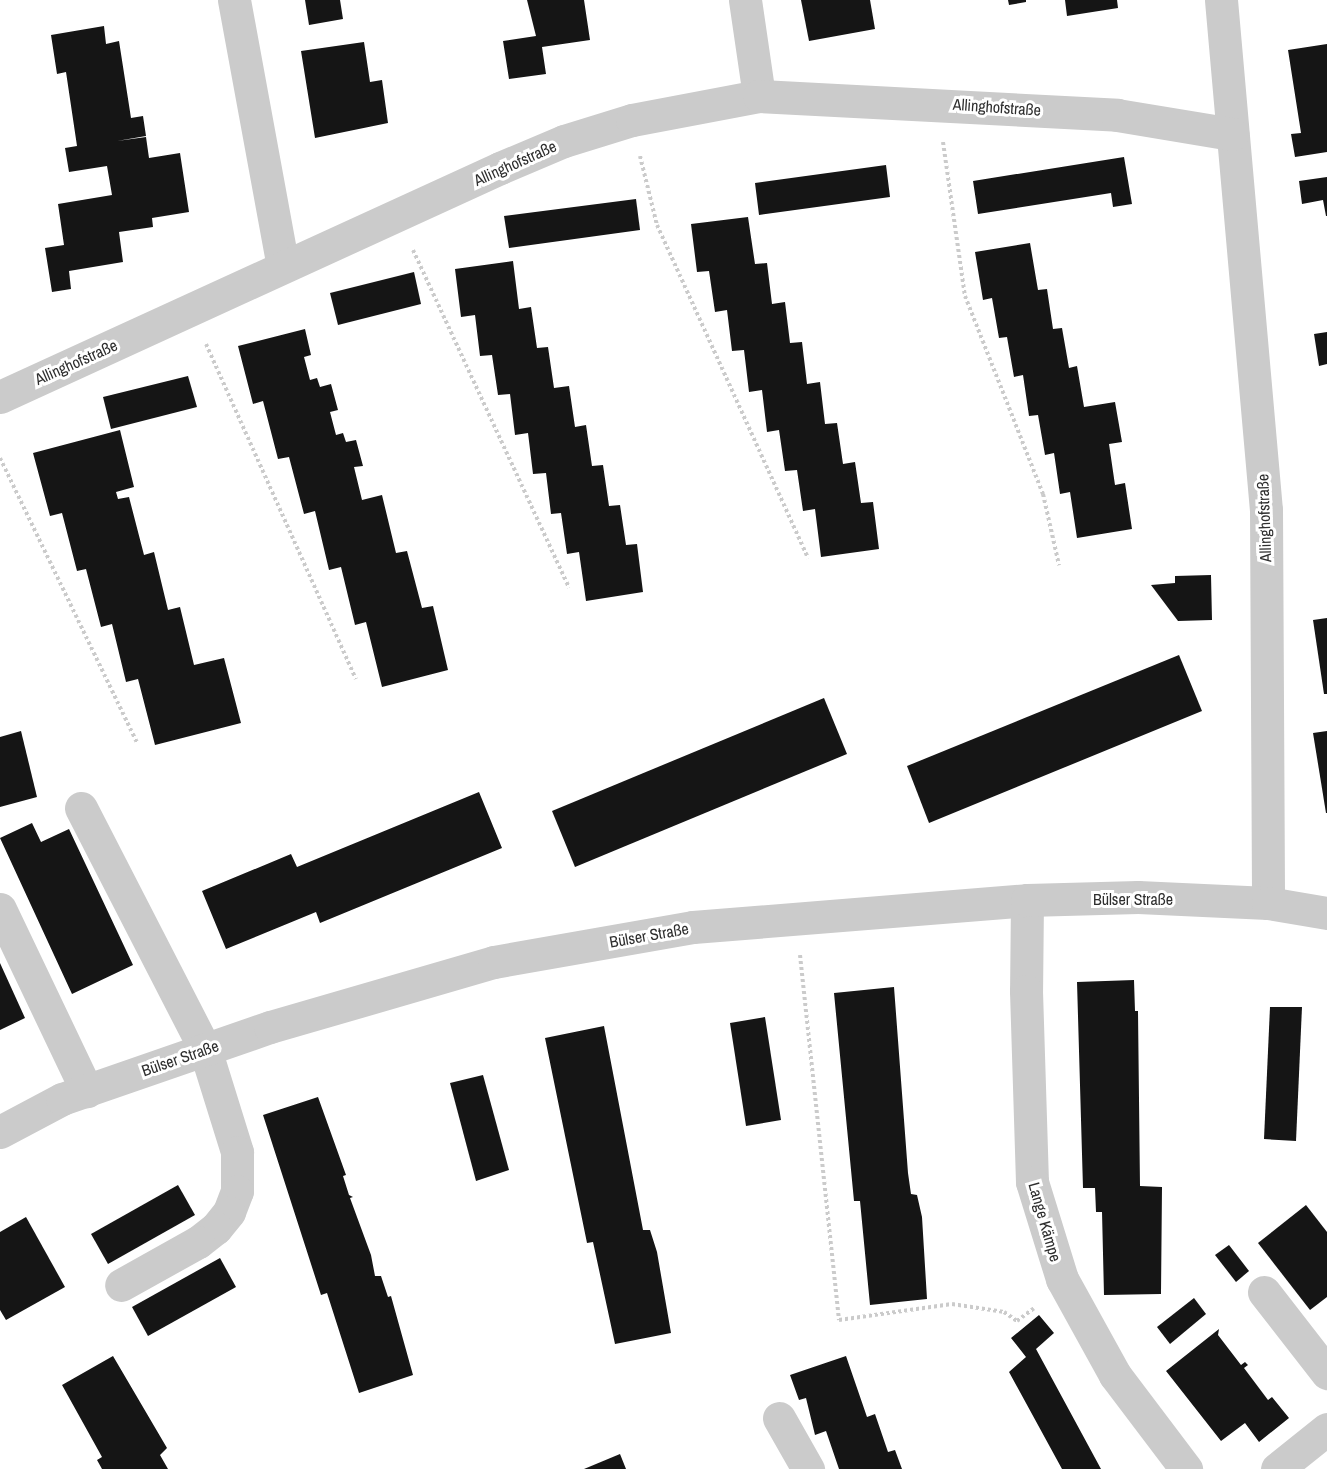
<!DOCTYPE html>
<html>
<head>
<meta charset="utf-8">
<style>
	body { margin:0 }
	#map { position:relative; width:1327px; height:1469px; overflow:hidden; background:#fff; font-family:"Archivo Narrow",sans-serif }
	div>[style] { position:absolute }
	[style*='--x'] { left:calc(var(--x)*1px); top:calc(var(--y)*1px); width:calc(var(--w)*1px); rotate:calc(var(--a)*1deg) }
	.building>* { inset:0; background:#151515 }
	.path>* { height:4px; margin-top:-2px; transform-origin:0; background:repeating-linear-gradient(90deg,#cbcbcb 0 3px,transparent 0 6px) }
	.minor>* { height:33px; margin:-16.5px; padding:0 16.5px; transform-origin:16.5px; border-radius:16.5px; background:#cbcbcb }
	span { translate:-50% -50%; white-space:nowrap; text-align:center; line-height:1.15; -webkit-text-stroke:6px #fff; paint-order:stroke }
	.street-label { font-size:16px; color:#2e2e2e }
</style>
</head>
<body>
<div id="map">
	<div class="building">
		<div style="clip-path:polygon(305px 0,340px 0,343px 19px,309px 25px)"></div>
		<div style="clip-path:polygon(527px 0,584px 0,590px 40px,542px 47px,546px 74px,509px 79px,503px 41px,536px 36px)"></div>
		<div style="clip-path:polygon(801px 0,870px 0,875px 29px,809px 41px)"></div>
		<div style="clip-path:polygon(1008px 0,1026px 0,1026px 2px,1009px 5px)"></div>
		<div style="clip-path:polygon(1065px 0,1117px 0,1118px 8px,1067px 16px)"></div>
		<div style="clip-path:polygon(104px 26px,106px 44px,119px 41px,131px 118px,143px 116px,146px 136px,117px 141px,146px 137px,149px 158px,180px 153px,189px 212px,152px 218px,153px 227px,119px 232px,123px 262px,69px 271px,71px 289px,52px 292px,45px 248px,64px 245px,58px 204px,112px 195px,107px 166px,69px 172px,65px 148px,77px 146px,66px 72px,57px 74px,51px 35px)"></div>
		<div style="clip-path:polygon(364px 42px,370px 82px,382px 80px,388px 123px,315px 138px,301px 51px)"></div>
		<div style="clip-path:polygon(1327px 44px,1327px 152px,1295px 157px,1291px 134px,1301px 133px,1288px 50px)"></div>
		<div style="clip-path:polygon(1124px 157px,1132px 204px,1113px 207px,1111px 193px,978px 214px,973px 181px)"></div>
		<div style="clip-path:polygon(886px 165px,890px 197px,759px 215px,755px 183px)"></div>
		<div style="clip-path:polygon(1327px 177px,1327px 216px,1326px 216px,1323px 200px,1302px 204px,1299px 181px)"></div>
		<div style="clip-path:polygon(636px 199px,640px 230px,509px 248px,504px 216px)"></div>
		<div style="clip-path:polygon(748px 217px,755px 264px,767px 263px,772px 304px,785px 302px,790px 343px,802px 342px,807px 384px,820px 382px,825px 424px,837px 423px,843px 464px,855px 462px,861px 503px,873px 502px,879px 549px,821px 557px,815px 509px,803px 511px,797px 470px,785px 471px,779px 430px,767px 432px,762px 390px,749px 392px,744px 350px,732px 351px,727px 310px,715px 312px,709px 271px,697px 272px,691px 224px)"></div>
		<div style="clip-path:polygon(1030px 243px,1038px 290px,1047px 289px,1053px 329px,1062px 328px,1069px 368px,1077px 366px,1084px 407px,1115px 402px,1122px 442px,1109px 444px,1115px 485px,1125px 483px,1132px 529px,1077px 538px,1070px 492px,1060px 494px,1054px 453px,1045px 455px,1038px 415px,1029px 416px,1023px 375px,1014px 377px,1007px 337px,999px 338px,992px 298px,983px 300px,975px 252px)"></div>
		<div style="clip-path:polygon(513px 261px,519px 309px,531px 307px,537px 348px,548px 347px,554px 388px,569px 386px,575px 427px,586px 425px,592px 466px,603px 465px,609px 506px,620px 505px,626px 545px,637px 544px,643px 592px,586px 601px,579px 552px,567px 554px,561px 513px,551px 514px,546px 473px,533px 474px,528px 433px,515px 435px,510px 394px,498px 395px,492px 355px,480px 356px,475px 315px,461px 317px,455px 269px)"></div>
		<div style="clip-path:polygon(414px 272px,421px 304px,338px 325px,330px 293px)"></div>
		<div style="clip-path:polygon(305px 329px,311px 355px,304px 357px,310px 380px,317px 378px,320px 387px,331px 384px,338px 410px,330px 412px,336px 435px,343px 433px,346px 442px,356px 440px,363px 466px,354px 467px,362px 500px,382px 495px,396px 553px,407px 551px,422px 608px,433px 606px,448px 670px,382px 687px,366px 622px,355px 625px,341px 567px,329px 570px,315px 511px,304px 514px,289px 457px,278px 459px,263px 401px,253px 404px,238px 346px)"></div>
		<div style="clip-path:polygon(1327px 332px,1327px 364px,1319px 366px,1314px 334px)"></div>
		<div style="clip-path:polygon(188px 376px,197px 407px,111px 429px,103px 397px)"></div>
		<div style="clip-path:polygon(120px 430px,134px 487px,116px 492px,118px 499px,129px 497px,144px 555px,154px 552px,168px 610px,180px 607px,194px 665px,224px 658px,241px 723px,155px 745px,138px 679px,126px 682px,112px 624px,101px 627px,86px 569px,77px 571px,62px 513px,50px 516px,33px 453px)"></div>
		<div style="clip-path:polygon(1211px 575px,1212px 620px,1178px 621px,1151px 585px,1175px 583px,1175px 576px)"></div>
		<div style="clip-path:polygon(1327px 618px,1327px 694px,1324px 694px,1313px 620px)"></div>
		<div style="clip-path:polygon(1179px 655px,1202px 711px,929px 823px,907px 766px)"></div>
		<div style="clip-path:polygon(824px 698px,847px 754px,575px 867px,552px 811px)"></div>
		<div style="clip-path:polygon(21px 731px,37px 797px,0 807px,0 737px)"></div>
		<div style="clip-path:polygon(1327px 731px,1327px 813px,1326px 813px,1313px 733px)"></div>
		<div style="clip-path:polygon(479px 792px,502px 848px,320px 923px,316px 912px,226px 949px,202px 891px,291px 854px,297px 867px)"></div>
		<div style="clip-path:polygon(32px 823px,41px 842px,69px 829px,133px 965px,72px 994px,0 838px)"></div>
		<div style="clip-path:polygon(0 963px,25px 1018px,0 1030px)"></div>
		<div style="clip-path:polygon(1134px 980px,1135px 1011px,1138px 1011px,1140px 1186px,1162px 1187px,1161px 1294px,1104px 1295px,1102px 1212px,1096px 1212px,1095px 1188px,1083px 1188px,1077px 982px)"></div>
		<div style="clip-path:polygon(894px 987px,908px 1173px,911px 1194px,917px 1195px,922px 1217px,927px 1299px,870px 1305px,860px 1201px,854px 1201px,834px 993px)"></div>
		<div style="clip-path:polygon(1270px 1007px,1302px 1007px,1296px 1141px,1264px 1139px)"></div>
		<div style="clip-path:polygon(765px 1017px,781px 1120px,746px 1126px,730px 1023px)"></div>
		<div style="clip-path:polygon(604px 1026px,639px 1209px,643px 1230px,650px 1230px,657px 1252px,671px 1333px,615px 1344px,593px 1242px,587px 1243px,545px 1038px)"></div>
		<div style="clip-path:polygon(483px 1075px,509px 1170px,476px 1181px,450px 1083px)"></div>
		<div style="clip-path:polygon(318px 1097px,346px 1175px,343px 1176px,349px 1195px,353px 1197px,350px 1198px,371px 1255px,375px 1276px,381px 1276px,388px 1297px,391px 1296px,413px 1375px,359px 1393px,327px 1293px,321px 1295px,263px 1115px)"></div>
		<div style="clip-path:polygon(178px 1185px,195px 1215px,108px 1264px,91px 1234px)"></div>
		<div style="clip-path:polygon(1306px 1205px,1327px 1232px,1327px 1297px,1310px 1310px,1258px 1243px)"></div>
		<div style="clip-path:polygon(26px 1217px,65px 1287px,6px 1320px,0 1310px,0 1232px)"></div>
		<div style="clip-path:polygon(1229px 1245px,1249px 1271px,1236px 1282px,1215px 1255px)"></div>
		<div style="clip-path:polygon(220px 1258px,236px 1287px,148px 1336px,132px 1307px)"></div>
		<div style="clip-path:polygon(1194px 1298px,1206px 1314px,1170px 1344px,1157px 1327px)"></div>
		<div style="clip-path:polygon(1039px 1315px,1054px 1333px,1036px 1349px,1101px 1469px,1062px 1469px,1009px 1372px,1026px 1357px,1011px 1338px)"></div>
		<div style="clip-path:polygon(1219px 1329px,1218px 1335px,1241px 1365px,1245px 1362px,1248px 1365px,1244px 1368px,1268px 1400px,1272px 1397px,1289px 1418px,1259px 1442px,1245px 1423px,1221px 1441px,1166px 1371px)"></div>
		<div style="clip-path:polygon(113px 1356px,167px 1448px,160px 1455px,168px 1469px,102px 1469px,97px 1460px,102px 1457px,62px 1385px)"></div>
		<div style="clip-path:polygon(846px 1356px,867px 1417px,875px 1414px,888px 1452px,895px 1450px,902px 1469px,839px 1469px,826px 1431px,815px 1435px,806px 1398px,799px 1400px,790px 1375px)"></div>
		<div style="clip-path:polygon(620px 1454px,626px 1469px,584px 1469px)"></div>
	</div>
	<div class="path">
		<div style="--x:943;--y:142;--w:156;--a:81.9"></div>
		<div style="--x:965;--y:296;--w:213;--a:68.5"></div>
		<div style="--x:1043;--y:494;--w:73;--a:77.3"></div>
		<div style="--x:640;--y:156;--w:71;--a:76.2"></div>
		<div style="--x:657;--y:225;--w:366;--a:65.6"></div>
		<div style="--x:413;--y:250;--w:372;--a:65.2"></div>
		<div style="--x:206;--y:344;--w:367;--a:65.9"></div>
		<div style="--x:0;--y:458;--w:316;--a:64.3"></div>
		<div style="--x:800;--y:955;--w:367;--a:83.9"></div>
		<div style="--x:839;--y:1320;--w:114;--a:-8.1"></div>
		<div style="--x:952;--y:1304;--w:53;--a:8.7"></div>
		<div style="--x:1004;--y:1312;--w:16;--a:35"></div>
		<div style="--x:1017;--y:1321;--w:21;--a:-37"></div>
	</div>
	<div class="minor">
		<div style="--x:234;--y:0;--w:270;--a:79.6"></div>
		<div style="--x:745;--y:0;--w:97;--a:81.7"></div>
		<div style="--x:1221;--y:0;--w:512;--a:84.96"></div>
		<div style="--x:1266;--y:510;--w:393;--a:89.7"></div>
		<div style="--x:0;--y:397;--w:550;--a:-24.61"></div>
		<div style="--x:500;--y:168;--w:69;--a:-22.9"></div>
		<div style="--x:564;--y:141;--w:71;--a:-17.2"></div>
		<div style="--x:632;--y:120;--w:129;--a:-10.7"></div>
		<div style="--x:759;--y:96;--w:359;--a:3"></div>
		<div style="--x:1117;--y:115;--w:117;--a:9.4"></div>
		<div style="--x:81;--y:808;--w:271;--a:62.8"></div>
		<div style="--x:205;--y:1049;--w:108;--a:72.7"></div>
		<div style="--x:237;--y:1152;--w:39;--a:90"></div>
		<div style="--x:237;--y:1191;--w:22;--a:111"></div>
		<div style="--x:229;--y:1212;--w:21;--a:129"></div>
		<div style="--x:216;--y:1228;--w:23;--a:142"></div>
		<div style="--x:198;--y:1242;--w:88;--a:150.8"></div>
		<div style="--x:1027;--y:900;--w:91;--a:90.6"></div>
		<div style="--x:1026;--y:991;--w:191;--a:88.2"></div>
		<div style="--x:1032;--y:1182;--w:102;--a:72.8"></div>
		<div style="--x:1062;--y:1279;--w:110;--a:61.1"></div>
		<div style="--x:1115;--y:1375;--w:118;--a:52.9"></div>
		<div style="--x:0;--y:909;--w:202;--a:64.5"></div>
		<div style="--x:0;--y:1132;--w:70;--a:-28"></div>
		<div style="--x:62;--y:1099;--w:220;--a:-19.1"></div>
		<div style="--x:270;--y:1027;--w:233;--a:-16.2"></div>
		<div style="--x:494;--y:962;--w:202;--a:-10"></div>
		<div style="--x:693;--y:927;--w:335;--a:-4.6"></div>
		<div style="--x:1027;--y:900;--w:111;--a:-1.5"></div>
		<div style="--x:1138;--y:897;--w:130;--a:2.6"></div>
		<div style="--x:1268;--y:903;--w:60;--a:9.6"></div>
		<div style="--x:1264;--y:1292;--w:103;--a:52.1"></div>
		<div style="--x:779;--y:1418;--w:59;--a:60.4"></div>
		<div style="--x:1277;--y:1469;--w:64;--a:-38.7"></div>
	</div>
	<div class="street-label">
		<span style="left:997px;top:107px;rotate:4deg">Allinghofstraße</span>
		<span style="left:515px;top:163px;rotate:-24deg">Allinghofstraße</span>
		<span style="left:76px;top:362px;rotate:-24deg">Allinghofstraße</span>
		<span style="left:1264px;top:518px;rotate:-92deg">Allinghofstraße</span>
		<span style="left:1133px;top:899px">Bülser Straße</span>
		<span style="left:649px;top:935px;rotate:-10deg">Bülser Straße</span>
		<span style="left:180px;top:1058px;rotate:-19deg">Bülser Straße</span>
		<span style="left:1045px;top:1222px;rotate:74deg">Lange Kämpe</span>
	</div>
</div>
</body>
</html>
